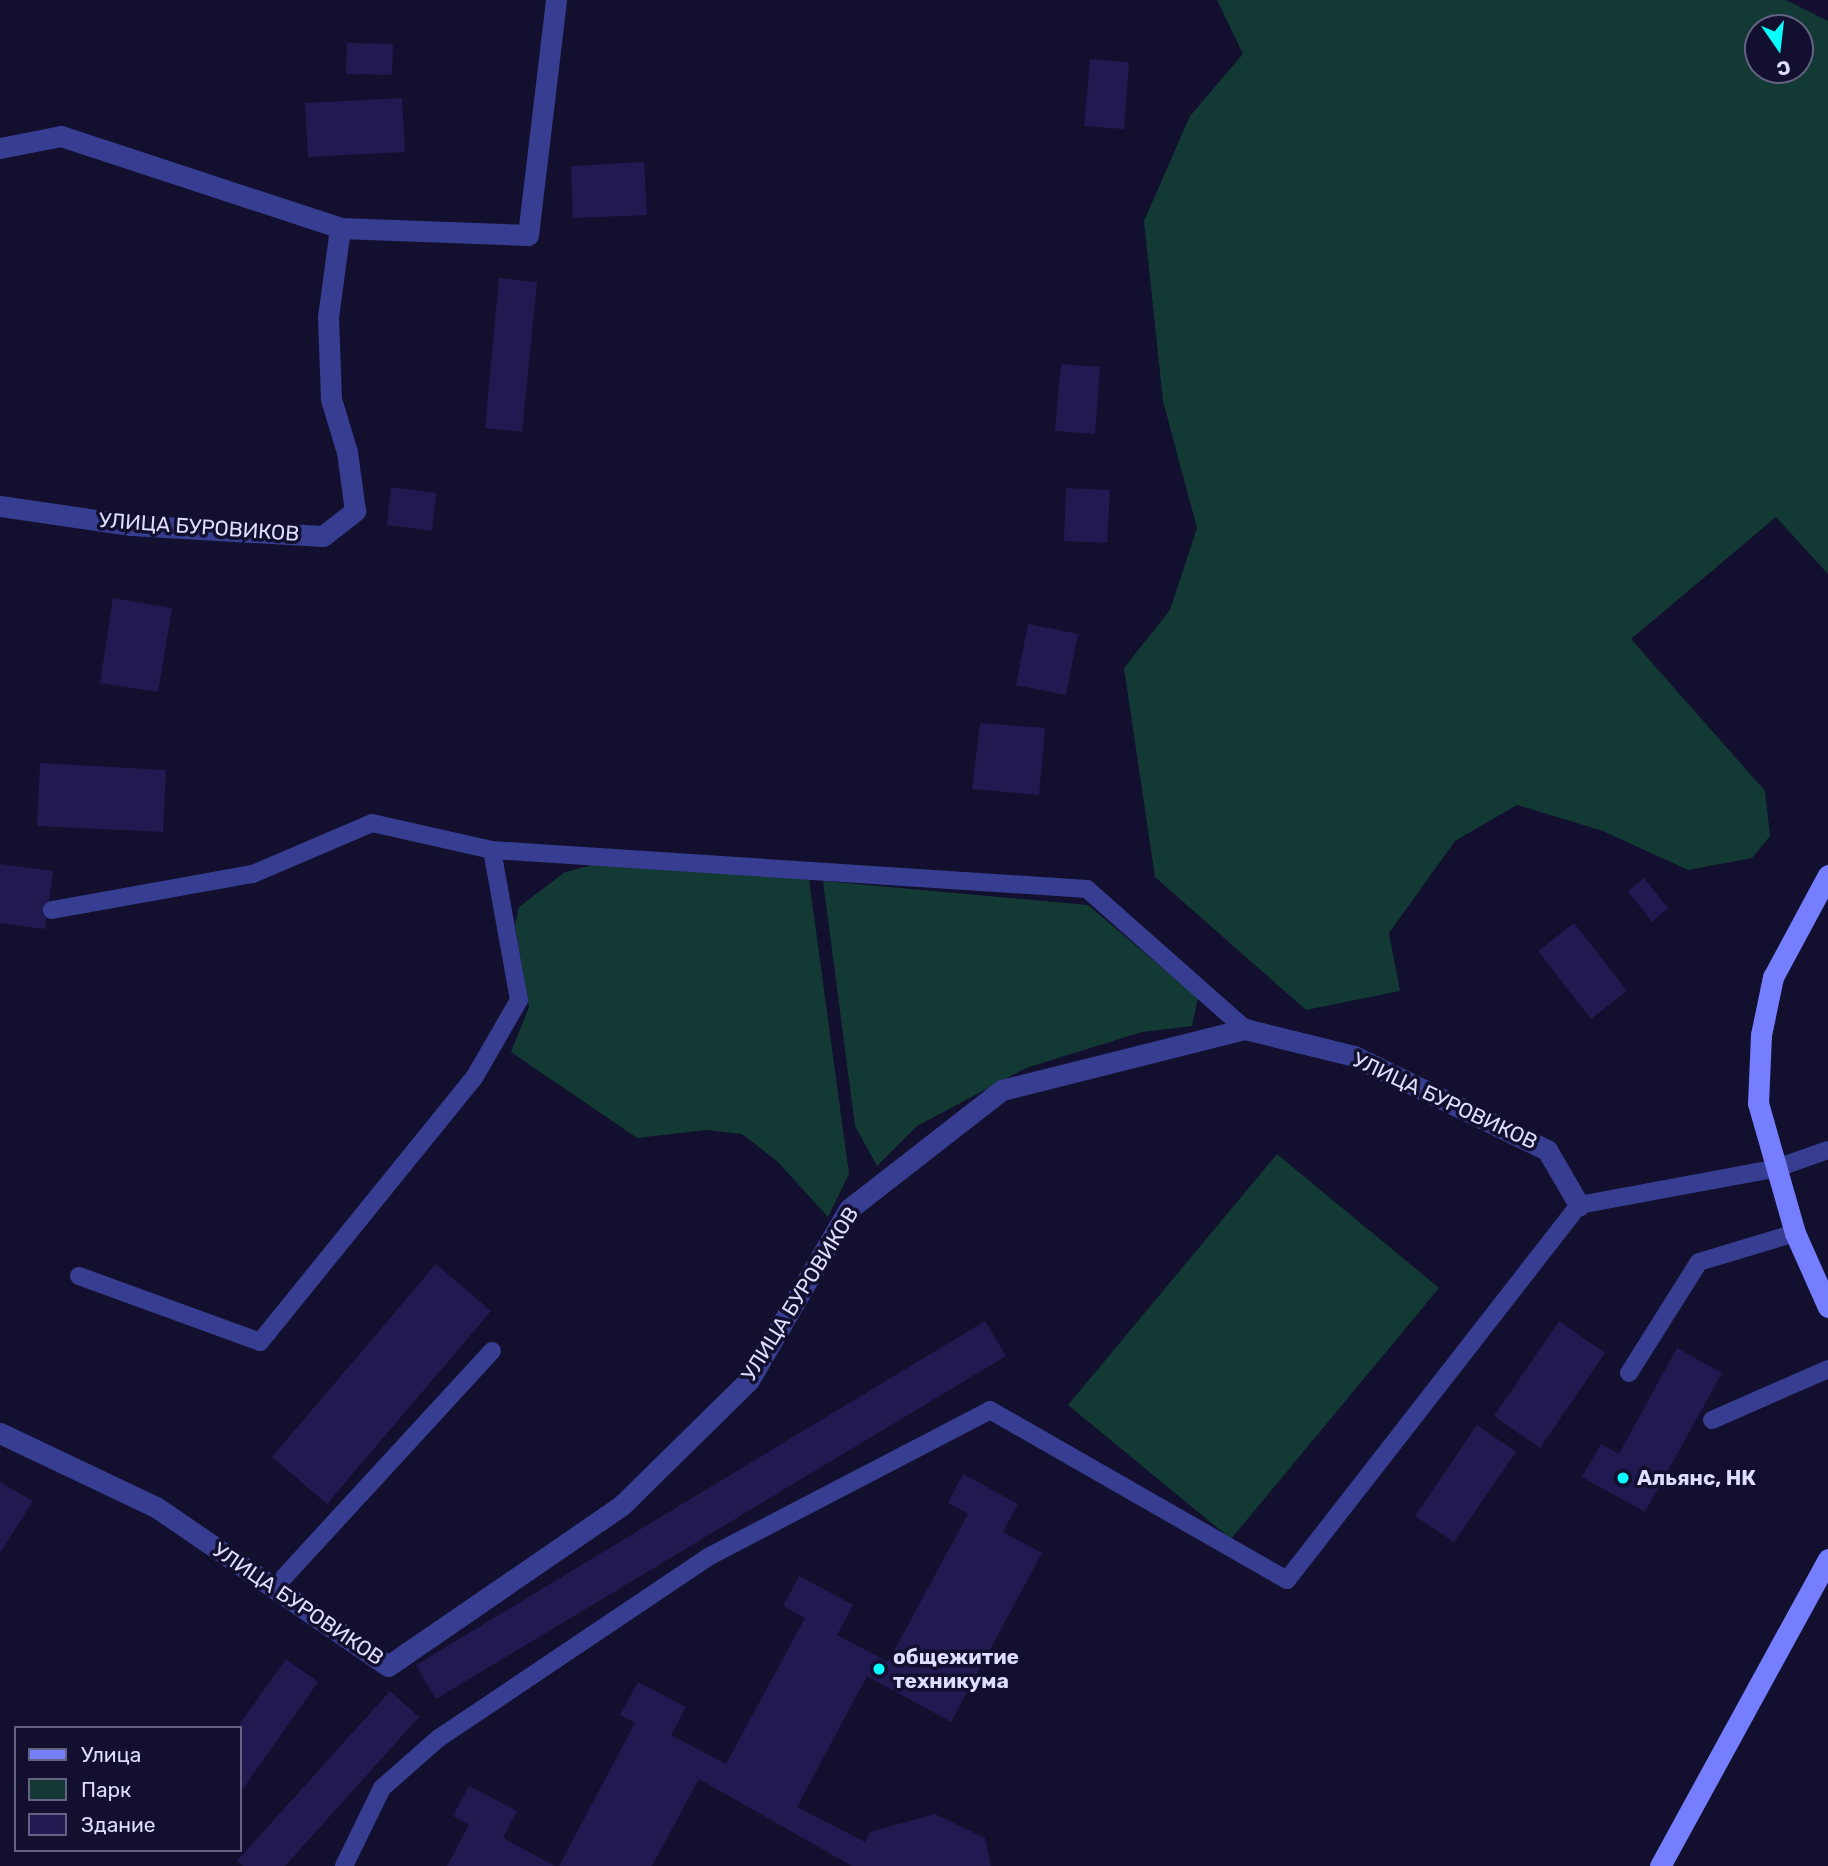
<!DOCTYPE html>
<html>
<head>
<meta charset="utf-8">
<style>
	body { margin:0 }
	#map { position:relative; width:1828px; height:1866px; overflow:hidden; background:#12102e; font-family:Rubik,sans-serif }
	div>[style] { position:absolute }
	[style*='--x'] { left:calc(var(--x)*1px); top:calc(var(--y)*1px); width:calc(var(--w)*1px); rotate:calc(var(--a)*1deg) }
	.green>* { inset:0; background:#123934 }
	.building>* { inset:0; background:#201a51 }
	.lane>* { height:18px; margin:-9px; padding:0 9px; transform-origin:9px; border-radius:9px; background:#373d90 }
	.street>* { height:21px; margin:-10.5px; padding:0 10.5px; transform-origin:10.5px; border-radius:10.5px; background:#373d90 }
	.secondary>* { height:21px; margin:-10.5px; padding:0 10.5px; transform-origin:10.5px; border-radius:10.5px; background:#747eff }
	.dots>* { width:19px; height:19px; translate:-50% -50%; box-sizing:border-box; border:4px solid #12102e; border-radius:50% }
	span { translate:-50% -50%; white-space:nowrap; text-align:center; line-height:1.15; -webkit-text-stroke:7px #12102e; paint-order:stroke }
	.street-label { font-size:21px; color:#ddf }
	.poi-label { font-size:21px; color:#ddf; font-weight:700 }
	.left { translate:0 -50%; text-align:left }
	.legend { position:absolute; left:14px; top:1726px; width:228px; height:126px; box-sizing:border-box; background:#12102e; border:2px solid #636282; margin:0; padding:9px 12px; list-style:none; font-size:21px; color:#ddf }
	.legend li { display:flex; align-items:center; gap:14px; height:35px }
	.legend b { width:35px; border:2px solid #636282 }
	.north { position:absolute; left:1744px; top:14px; width:70px; height:70px; box-sizing:border-box; background:#12102e; border:2px solid #636282; border-radius:50%; rotate:166deg; font-size:19px; font-weight:700; line-height:28px; text-align:center; color:#ddf }
	.north::after { content:''; display:block; margin:auto; width:24px; height:32px; background:#09feff; clip-path:polygon(50% 0,100% 100%,50% 72%,0 100%) }
</style>
</head>
<body>
<div id="map">
	<div class="green">
		<div style="clip-path:polygon(evenodd,1217px 0,1786px 0,1828px 21px,1828px 574px,1776px 517px,1631px 639px,1765px 791px,1770px 836px,1752px 858px,1688px 870px,1603px 831px,1517px 805px,1455px 841px,1389px 933px,1400px 991px,1306px 1010px,1155px 877px,1124px 668px,1170px 610px,1197px 528px,1163px 401px,1144px 221px,1190px 116px,1243px 54px,1217px 0,1800px 28px,1800px 70px,1758px 70px,1758px 28px,1800px 28px)"></div>
		<div style="clip-path:polygon(593px 865px,809px 879px,849px 1174px,828px 1217px,777px 1161px,742px 1134px,706px 1130px,637px 1138px,511px 1052px,529px 1007px,515px 925px,519px 907px,565px 872px)"></div>
		<div style="clip-path:polygon(823px 881px,1088px 905px,1198px 998px,1192px 1026px,1142px 1032px,1026px 1068px,917px 1126px,877px 1166px,855px 1126px)"></div>
		<div style="clip-path:polygon(1277px 1154px,1439px 1288px,1231px 1539px,1068px 1405px)"></div>
	</div>
	<div class="building">
		<div style="clip-path:polygon(347px 43px,393px 44px,392px 75px,346px 74px)"></div>
		<div style="clip-path:polygon(1090px 59px,1129px 62px,1124px 129px,1084px 126px)"></div>
		<div style="clip-path:polygon(402px 98px,405px 152px,308px 157px,305px 103px)"></div>
		<div style="clip-path:polygon(644px 162px,647px 215px,573px 218px,571px 166px)"></div>
		<div style="clip-path:polygon(499px 278px,537px 282px,522px 432px,485px 428px)"></div>
		<div style="clip-path:polygon(1061px 364px,1100px 367px,1095px 434px,1055px 431px)"></div>
		<div style="clip-path:polygon(391px 487px,436px 493px,432px 531px,387px 525px)"></div>
		<div style="clip-path:polygon(1066px 488px,1110px 490px,1107px 543px,1064px 541px)"></div>
		<div style="clip-path:polygon(113px 598px,172px 608px,158px 692px,100px 683px)"></div>
		<div style="clip-path:polygon(1028px 624px,1078px 634px,1066px 695px,1016px 685px)"></div>
		<div style="clip-path:polygon(980px 723px,1045px 728px,1039px 795px,972px 789px)"></div>
		<div style="clip-path:polygon(40px 763px,166px 770px,163px 832px,37px 826px)"></div>
		<div style="clip-path:polygon(0 864px,53px 871px,45px 929px,0 923px)"></div>
		<div style="clip-path:polygon(1644px 878px,1668px 908px,1652px 922px,1628px 891px)"></div>
		<div style="clip-path:polygon(1574px 923px,1627px 991px,1591px 1019px,1538px 951px)"></div>
		<div style="clip-path:polygon(436px 1264px,491px 1311px,327px 1504px,272px 1457px)"></div>
		<div style="clip-path:polygon(985px 1321px,1006px 1356px,436px 1699px,416px 1665px)"></div>
		<div style="clip-path:polygon(1559px 1321px,1605px 1353px,1540px 1448px,1494px 1416px)"></div>
		<div style="clip-path:polygon(1677px 1348px,1722px 1373px,1645px 1512px,1582px 1477px,1601px 1444px,1619px 1454px)"></div>
		<div style="clip-path:polygon(1477px 1425px,1516px 1452px,1454px 1542px,1415px 1516px)"></div>
		<div style="clip-path:polygon(963px 1474px,1018px 1504px,1003px 1532px,1042px 1553px,951px 1722px,867px 1676px,797px 1807px,865px 1842px,870px 1832px,935px 1814px,985px 1838px,991px 1866px,852px 1866px,699px 1779px,652px 1866px,559px 1866px,635px 1723px,620px 1715px,638px 1682px,686px 1707px,671px 1735px,726px 1764px,805px 1618px,783px 1606px,799px 1576px,853px 1605px,837px 1635px,888px 1662px,968px 1514px,948px 1503px)"></div>
		<div style="clip-path:polygon(0 1482px,33px 1501px,0 1553px)"></div>
		<div style="clip-path:polygon(286px 1659px,318px 1682px,240px 1793px,237px 1728px)"></div>
		<div style="clip-path:polygon(390px 1691px,419px 1717px,285px 1866px,243px 1866px,237px 1861px)"></div>
		<div style="clip-path:polygon(469px 1786px,517px 1811px,503px 1838px,555px 1866px,447px 1866px,469px 1825px,453px 1816px)"></div>
	</div>
	<div class="lane">
		<div style="--x:52;--y:910;--w:204;--a:-10.2"></div>
		<div style="--x:253;--y:874;--w:129;--a:-23.2"></div>
		<div style="--x:372;--y:823;--w:123;--a:12.7"></div>
		<div style="--x:492;--y:850;--w:596;--a:3.75"></div>
		<div style="--x:1087;--y:889;--w:211;--a:41.5"></div>
		<div style="--x:79;--y:1276;--w:193;--a:20"></div>
		<div style="--x:260;--y:1342;--w:340;--a:-51"></div>
		<div style="--x:474;--y:1078;--w:90;--a:-60"></div>
		<div style="--x:519;--y:1000;--w:152;--a:-100.2"></div>
		<div style="--x:1629;--y:1373;--w:131;--a:-57.8"></div>
		<div style="--x:1699;--y:1262;--w:100;--a:-16.8"></div>
		<div style="--x:1712;--y:1420;--w:127;--a:-23.7"></div>
		<div style="--x:274;--y:1588;--w:322;--a:-47.4"></div>
		<div style="--x:344;--y:1866;--w:87;--a:-64"></div>
		<div style="--x:382;--y:1788;--w:76;--a:-41.3"></div>
		<div style="--x:439;--y:1738;--w:324;--a:-33.9"></div>
		<div style="--x:708;--y:1557;--w:318;--a:-27.5"></div>
		<div style="--x:990;--y:1410;--w:342;--a:29.8"></div>
		<div style="--x:1287;--y:1580;--w:475;--a:-52.1"></div>
		<div style="--x:1579;--y:1205;--w:198;--a:-10.5"></div>
		<div style="--x:1774;--y:1169;--w:57;--a:-19.4"></div>
	</div>
	<div class="street">
		<div style="--x:0;--y:148;--w:62;--a:-11.1"></div>
		<div style="--x:61;--y:136;--w:294;--a:18.2"></div>
		<div style="--x:340;--y:228;--w:188;--a:2.1"></div>
		<div style="--x:528;--y:235;--w:237;--a:-83.2"></div>
		<div style="--x:0;--y:506;--w:132;--a:8.3"></div>
		<div style="--x:131;--y:525;--w:192;--a:3.3"></div>
		<div style="--x:323;--y:536;--w:41;--a:-38"></div>
		<div style="--x:355;--y:511;--w:60;--a:-97.7"></div>
		<div style="--x:347;--y:452;--w:55;--a:-106.8"></div>
		<div style="--x:331;--y:399;--w:82;--a:-92.1"></div>
		<div style="--x:328;--y:317;--w:90;--a:-82.3"></div>
		<div style="--x:0;--y:1433;--w:173;--a:25.4"></div>
		<div style="--x:156;--y:1507;--w:281;--a:34.4"></div>
		<div style="--x:388;--y:1666;--w:284;--a:-34.5"></div>
		<div style="--x:622;--y:1505;--w:178;--a:-44.5"></div>
		<div style="--x:749;--y:1380;--w:198;--a:-59.7"></div>
		<div style="--x:849;--y:1209;--w:194;--a:-37.9"></div>
		<div style="--x:1002;--y:1090;--w:251;--a:-14.1"></div>
		<div style="--x:1245;--y:1029;--w:112;--a:13.9"></div>
		<div style="--x:1354;--y:1056;--w:215;--a:26"></div>
		<div style="--x:1547;--y:1150;--w:64;--a:59.8"></div>
	</div>
	<div class="secondary">
		<div style="--x:1828;--y:875;--w:116;--a:118.3"></div>
		<div style="--x:1773;--y:977;--w:59;--a:101.7"></div>
		<div style="--x:1761;--y:1035;--w:68;--a:92.5"></div>
		<div style="--x:1758;--y:1103;--w:135;--a:74.1"></div>
		<div style="--x:1795;--y:1233;--w:81;--a:66"></div>
		<div style="--x:1660;--y:1866;--w:350;--a:-61.3"></div>
	</div>
	<div class="dots">
		<div style="left:1623px;top:1478px;background:#09feff"></div>
		<div style="left:879px;top:1669px;background:#09feff"></div>
	</div>
	<div class="street-label">
		<span style="left:199px;top:527px;rotate:4deg">УЛИЦА БУРОВИКОВ</span>
		<span style="left:1445px;top:1101px;rotate:25deg">УЛИЦА БУРОВИКОВ</span>
		<span style="left:800px;top:1294px;rotate:-58deg">УЛИЦА БУРОВИКОВ</span>
		<span style="left:298px;top:1604px;rotate:34deg">УЛИЦА БУРОВИКОВ</span>
	</div>
	<div class="poi-label">
		<span class="left" style="left:1637px;top:1478px">Альянс, НК</span>
		<span class="left" style="left:893px;top:1669px">общежитие<br>техникума</span>
	</div>
	<ul class="legend">
	<li><b style="height:9px;background:#747eff"></b>Улица</li>
	<li><b style="height:19px;background:#123934"></b>Парк</li>
	<li><b style="height:19px;background:#201a51"></b>Здание</li>
	</ul>
	<div class="north">С</div>
</div>
</body>
</html>
